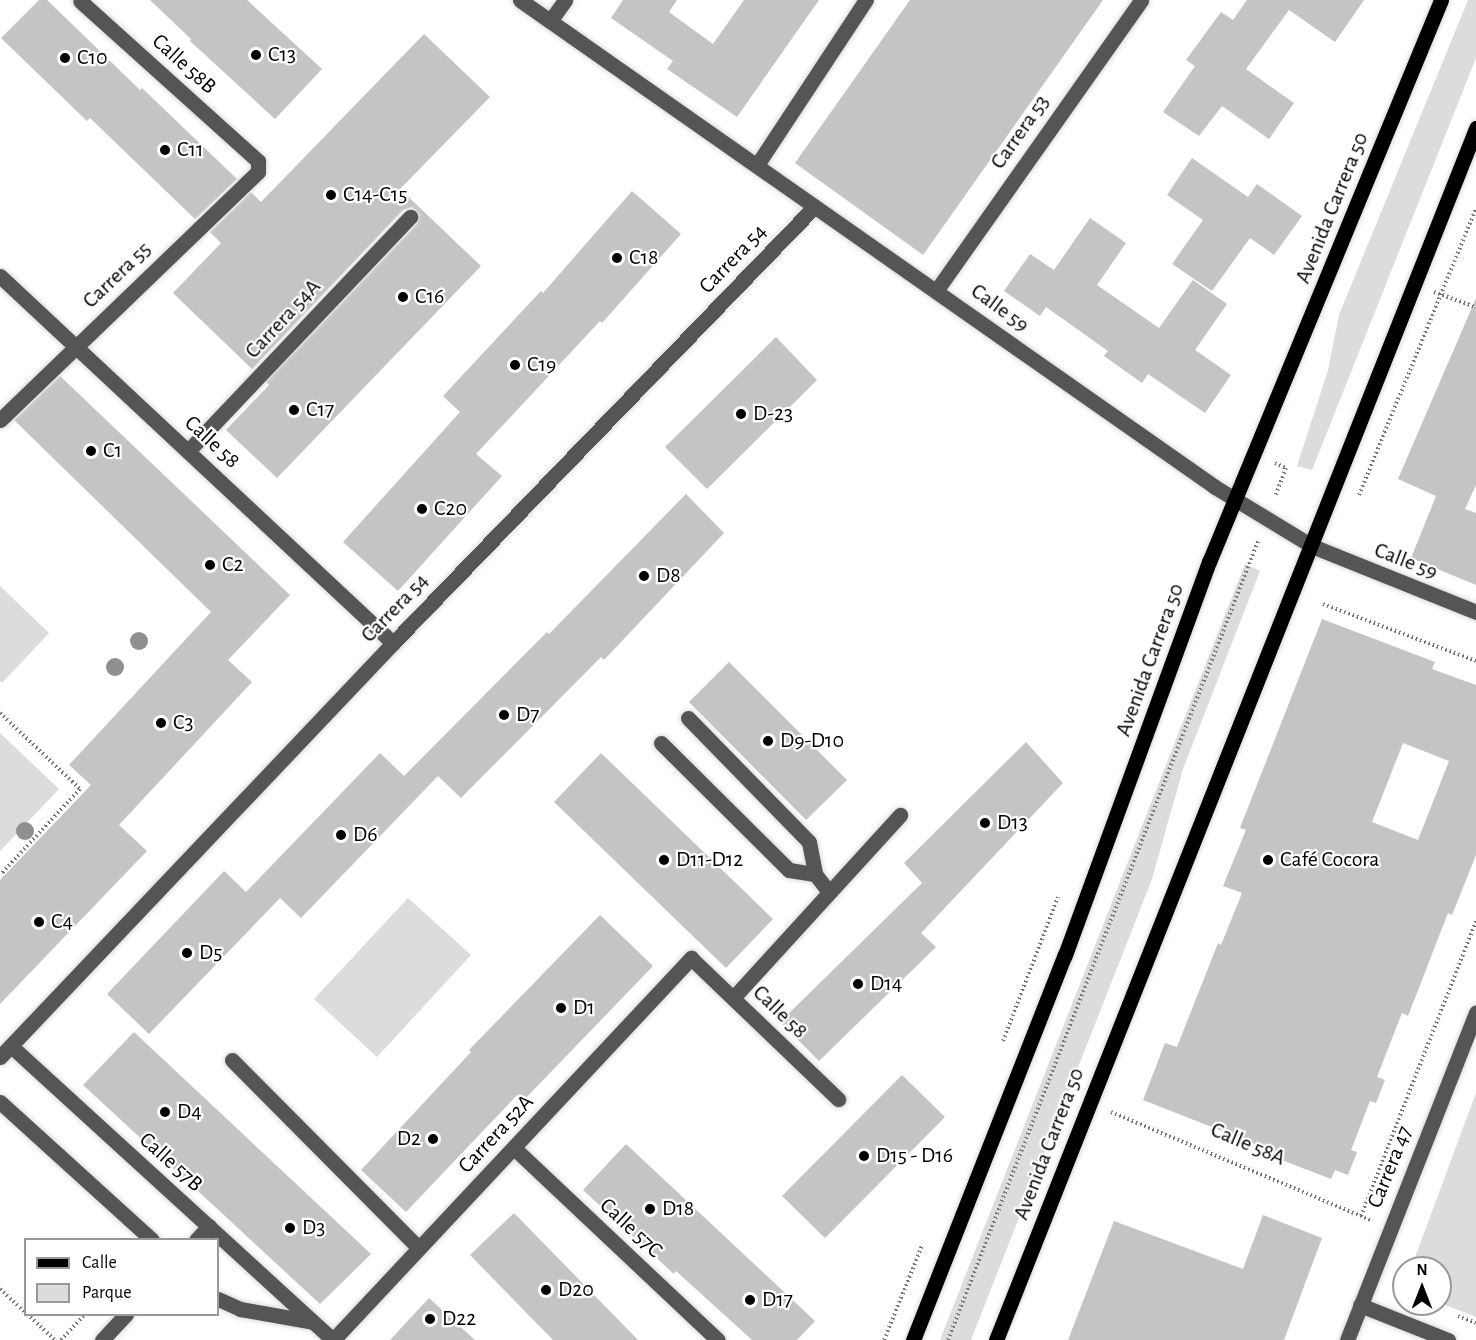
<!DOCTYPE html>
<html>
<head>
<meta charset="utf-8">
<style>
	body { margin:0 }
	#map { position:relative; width:1476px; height:1340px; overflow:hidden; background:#fff; font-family:"Alegreya Sans",sans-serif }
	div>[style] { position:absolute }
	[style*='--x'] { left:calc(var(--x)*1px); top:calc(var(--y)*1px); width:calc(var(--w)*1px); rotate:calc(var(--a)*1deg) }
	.green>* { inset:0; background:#dcdcdc }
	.building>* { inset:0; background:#c4c4c4 }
	.path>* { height:4px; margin-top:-2px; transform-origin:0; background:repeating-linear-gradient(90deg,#777 0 1.5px,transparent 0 4.5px) }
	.roads { filter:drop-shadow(0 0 2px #dbdbdb) drop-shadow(0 0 2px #dbdbdb) }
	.minor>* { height:15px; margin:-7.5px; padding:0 7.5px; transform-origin:7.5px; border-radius:7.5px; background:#555 }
	.major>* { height:15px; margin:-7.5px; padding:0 7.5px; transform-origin:7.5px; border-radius:7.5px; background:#000 }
	.trees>* { width:18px; height:18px; margin:-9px; border-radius:50%; background:#8f8f8f }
	.dots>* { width:16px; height:16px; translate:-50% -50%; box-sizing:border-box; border:3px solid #fff; border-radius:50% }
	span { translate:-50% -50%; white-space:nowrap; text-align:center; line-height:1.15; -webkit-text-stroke:4.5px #fff; paint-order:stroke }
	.poi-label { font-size:22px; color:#000 }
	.left { translate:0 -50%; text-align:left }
	.right { translate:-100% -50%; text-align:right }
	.street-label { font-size:22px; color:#000 }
	.legend { position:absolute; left:24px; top:1238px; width:195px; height:78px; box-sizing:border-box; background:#fff; border:2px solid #999; margin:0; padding:8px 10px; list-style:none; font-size:18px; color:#000 }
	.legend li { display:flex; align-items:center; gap:12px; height:30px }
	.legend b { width:30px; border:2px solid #999 }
	.north { position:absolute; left:1392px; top:1256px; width:60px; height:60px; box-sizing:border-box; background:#fff; border:2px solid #999; border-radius:50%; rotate:0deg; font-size:16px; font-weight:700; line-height:24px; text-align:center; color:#000 }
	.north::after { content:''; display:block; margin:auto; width:21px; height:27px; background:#000; clip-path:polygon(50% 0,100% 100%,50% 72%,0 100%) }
</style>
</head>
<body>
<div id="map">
	<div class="green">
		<div style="clip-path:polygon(1468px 0,1476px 0,1476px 58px,1312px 470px,1297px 466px,1328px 370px,1339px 315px)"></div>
		<div style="clip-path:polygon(1245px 564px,1260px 571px,1183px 769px,1152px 879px,971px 1340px,940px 1340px)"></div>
		<div style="clip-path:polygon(0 586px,49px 633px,2px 683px,0 681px)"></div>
		<div style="clip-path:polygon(0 733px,59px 789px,0 851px)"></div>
		<div style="clip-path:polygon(408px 898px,471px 955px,377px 1057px,314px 999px)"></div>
		<div style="clip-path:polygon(1476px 1093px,1476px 1317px,1440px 1303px,1440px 1268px,1411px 1268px)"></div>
	</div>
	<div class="building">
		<div style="clip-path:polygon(39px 0,47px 0,140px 90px,142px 88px,237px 179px,195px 219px,90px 118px,87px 121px,1px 38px)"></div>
		<div style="clip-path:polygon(150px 0,247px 0,322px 69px,275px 119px,190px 41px,191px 39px)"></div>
		<div style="clip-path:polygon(623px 0,677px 0,669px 12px,713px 44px,744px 0,819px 0,737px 117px,667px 69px,673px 61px,611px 18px)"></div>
		<div style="clip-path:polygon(910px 0,1103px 0,923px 255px,795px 163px)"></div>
		<div style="clip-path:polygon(1247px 0,1364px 0,1335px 42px,1289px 10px,1246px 69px,1294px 103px,1269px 139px,1222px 106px,1199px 136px,1163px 112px,1195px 66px,1186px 60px,1221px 12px,1233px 20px)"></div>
		<div style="clip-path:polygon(424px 34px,490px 97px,400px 189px,481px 266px,277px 478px,226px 430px,269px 385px,266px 382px,417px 224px,419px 214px,412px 207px,403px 210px,252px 369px,173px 293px,221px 243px,210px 232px,251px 192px,261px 202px)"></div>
		<div style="clip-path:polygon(1192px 158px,1248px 197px,1257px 184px,1302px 216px,1274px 255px,1250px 238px,1212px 291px,1172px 264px,1203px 220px,1167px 195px)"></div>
		<div style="clip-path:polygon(632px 191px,681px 234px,602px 323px,600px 321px,476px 454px,502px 476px,398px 591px,343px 542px,460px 412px,443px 396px,541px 291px,543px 293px)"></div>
		<div style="clip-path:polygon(1090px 218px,1126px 243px,1097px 285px,1159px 328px,1193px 280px,1227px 304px,1195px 350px,1231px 375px,1205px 413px,1148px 374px,1142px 383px,1104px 356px,1108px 351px,1046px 307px,1040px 316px,1004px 291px,1030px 254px,1054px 270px)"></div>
		<div style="clip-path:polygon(1476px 298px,1476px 485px,1465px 509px,1476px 513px,1476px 585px,1411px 558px,1436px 496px,1398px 479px)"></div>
		<div style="clip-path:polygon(776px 337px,817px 380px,707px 489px,665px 447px)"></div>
		<div style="clip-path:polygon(60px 376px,290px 595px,228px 660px,252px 682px,119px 825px,147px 851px,0 1004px,0 880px,91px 785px,69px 765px,211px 612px,14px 420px)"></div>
		<div style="clip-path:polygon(686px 494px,724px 533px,604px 660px,601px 657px,461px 798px,438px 776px,301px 918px,280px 898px,149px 1034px,107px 994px,224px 871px,246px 892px,380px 753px,404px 776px,547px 632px,549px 634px)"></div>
		<div style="clip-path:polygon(evenodd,1322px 619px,1435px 662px,1432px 669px,1476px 685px,1476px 855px,1452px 915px,1448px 913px,1408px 1016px,1402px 1013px,1377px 1077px,1385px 1080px,1376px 1103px,1370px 1101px,1351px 1150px,1357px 1152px,1348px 1175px,1335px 1170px,1331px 1179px,1253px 1149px,1255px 1144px,1143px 1100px,1165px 1043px,1177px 1047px,1218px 943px,1221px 945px,1242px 893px,1223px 886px,1246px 830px,1240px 828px,1322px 619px,1403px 743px,1449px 761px,1418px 840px,1372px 822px,1403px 743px)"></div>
		<div style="clip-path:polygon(729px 662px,847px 780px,806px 820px,689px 702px)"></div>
		<div style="clip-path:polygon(1026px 742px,1063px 783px,921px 933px,936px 947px,819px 1061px,780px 1022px,922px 883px,904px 863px)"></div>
		<div style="clip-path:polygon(601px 753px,773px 919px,726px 968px,554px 802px)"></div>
		<div style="clip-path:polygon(600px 915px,653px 966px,523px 1101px,517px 1095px,406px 1212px,361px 1170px,471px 1052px,469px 1050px)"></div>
		<div style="clip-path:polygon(134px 1032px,371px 1254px,320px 1304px,83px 1085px)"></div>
		<div style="clip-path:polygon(902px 1075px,945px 1117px,825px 1238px,782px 1196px)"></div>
		<div style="clip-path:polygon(626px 1144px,815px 1321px,797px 1340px,752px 1340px,676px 1271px,674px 1274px,583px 1190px)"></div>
		<div style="clip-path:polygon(514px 1213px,638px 1340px,553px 1340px,470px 1255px)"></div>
		<div style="clip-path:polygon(1263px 1215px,1322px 1238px,1284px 1340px,1068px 1340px,1114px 1221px,1243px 1269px)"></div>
		<div style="clip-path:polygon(429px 1298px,475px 1340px,390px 1340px)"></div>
	</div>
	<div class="path">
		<div style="--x:1434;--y:292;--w:45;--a:19.7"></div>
		<div style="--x:1275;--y:463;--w:12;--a:24"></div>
		<div style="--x:1286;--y:468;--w:31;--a:111"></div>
		<div style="--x:1359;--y:495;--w:310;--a:-67.8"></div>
		<div style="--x:1323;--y:604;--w:163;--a:20.4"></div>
		<div style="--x:0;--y:713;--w:110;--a:43.5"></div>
		<div style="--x:80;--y:789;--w:117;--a:132.9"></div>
		<div style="--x:1003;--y:1041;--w:154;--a:-69.1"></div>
		<div style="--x:1111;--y:1112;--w:281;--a:22.6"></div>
		<div style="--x:1361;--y:1216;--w:317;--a:-68.7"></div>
		<div style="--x:1403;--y:1268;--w:18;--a:87"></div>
		<div style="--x:0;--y:1289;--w:35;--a:43"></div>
		<div style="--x:27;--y:1314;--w:38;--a:43"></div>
		<div style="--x:1458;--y:1316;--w:19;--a:21"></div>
		<div style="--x:61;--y:1340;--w:35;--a:-47"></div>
		<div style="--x:884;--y:1340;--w:101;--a:-68"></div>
		<div style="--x:948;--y:1340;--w:857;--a:-68.79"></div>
	</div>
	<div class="roads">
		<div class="minor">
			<div style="--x:520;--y:0;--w:849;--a:35.02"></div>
			<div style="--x:1215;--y:487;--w:114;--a:31.3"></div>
			<div style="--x:1312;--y:546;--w:177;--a:21.9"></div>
			<div style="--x:550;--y:21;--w:26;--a:-54"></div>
			<div style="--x:757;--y:165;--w:198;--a:-56.6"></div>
			<div style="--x:0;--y:276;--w:538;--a:43.04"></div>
			<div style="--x:936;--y:291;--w:356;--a:-54.8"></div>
			<div style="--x:0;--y:420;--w:358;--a:-43.9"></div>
			<div style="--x:258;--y:172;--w:11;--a:-90"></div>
			<div style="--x:258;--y:161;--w:239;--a:-138"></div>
			<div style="--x:188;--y:451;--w:323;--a:-46.5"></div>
			<div style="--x:688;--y:718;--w:173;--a:45.7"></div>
			<div style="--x:809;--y:842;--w:33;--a:79"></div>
			<div style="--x:661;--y:743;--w:180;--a:44.8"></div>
			<div style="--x:789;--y:870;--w:26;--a:9"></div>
			<div style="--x:815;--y:874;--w:23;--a:52"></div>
			<div style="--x:733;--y:998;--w:248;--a:-47.6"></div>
			<div style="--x:11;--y:1046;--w:436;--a:42.4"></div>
			<div style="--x:0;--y:1057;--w:571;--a:-46.49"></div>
			<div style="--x:393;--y:643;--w:607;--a:-46"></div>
			<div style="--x:232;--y:1060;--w:265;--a:45.2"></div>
			<div style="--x:0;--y:1102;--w:205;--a:42.2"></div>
			<div style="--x:514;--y:1148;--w:280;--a:43.3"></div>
			<div style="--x:196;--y:1240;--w:19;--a:-47"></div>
			<div style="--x:218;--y:1299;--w:24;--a:24"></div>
			<div style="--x:240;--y:1309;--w:74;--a:10.1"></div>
			<div style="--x:1360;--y:1305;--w:95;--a:21.7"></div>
			<div style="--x:102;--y:1340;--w:35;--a:-47"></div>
			<div style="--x:333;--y:1340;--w:524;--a:-46.86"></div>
			<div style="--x:691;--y:958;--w:204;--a:43.8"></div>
			<div style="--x:1347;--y:1340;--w:352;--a:-68.5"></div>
		</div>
		<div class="major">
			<div style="--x:913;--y:1340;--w:414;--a:-68.5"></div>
			<div style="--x:1065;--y:955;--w:419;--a:-69.9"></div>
			<div style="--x:1209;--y:562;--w:608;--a:-67.57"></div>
			<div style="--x:996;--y:1340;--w:1304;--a:-68.39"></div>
		</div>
	</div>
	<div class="trees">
		<div style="left:139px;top:641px"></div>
		<div style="left:115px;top:667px"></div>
		<div style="left:25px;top:831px"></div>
	</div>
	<div class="dots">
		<div style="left:256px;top:55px;background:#000"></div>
		<div style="left:65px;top:58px;background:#000"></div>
		<div style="left:165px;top:150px;background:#000"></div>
		<div style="left:331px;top:195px;background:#000"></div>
		<div style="left:617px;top:258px;background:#000"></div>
		<div style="left:403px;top:297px;background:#000"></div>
		<div style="left:515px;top:365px;background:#000"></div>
		<div style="left:294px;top:410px;background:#000"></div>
		<div style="left:741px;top:414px;background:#000"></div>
		<div style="left:91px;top:451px;background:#000"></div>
		<div style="left:422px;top:509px;background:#000"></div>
		<div style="left:210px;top:565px;background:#000"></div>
		<div style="left:644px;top:576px;background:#000"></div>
		<div style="left:504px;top:715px;background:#000"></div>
		<div style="left:161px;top:723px;background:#000"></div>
		<div style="left:768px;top:741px;background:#000"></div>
		<div style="left:985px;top:823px;background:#000"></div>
		<div style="left:341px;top:835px;background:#000"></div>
		<div style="left:664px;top:860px;background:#000"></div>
		<div style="left:1268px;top:860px;background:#000"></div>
		<div style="left:39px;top:922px;background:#000"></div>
		<div style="left:187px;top:953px;background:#000"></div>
		<div style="left:858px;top:984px;background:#000"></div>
		<div style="left:561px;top:1008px;background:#000"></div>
		<div style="left:165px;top:1112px;background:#000"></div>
		<div style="left:433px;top:1139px;background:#000"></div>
		<div style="left:864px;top:1156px;background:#000"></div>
		<div style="left:650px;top:1209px;background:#000"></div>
		<div style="left:290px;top:1228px;background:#000"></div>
		<div style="left:546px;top:1290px;background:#000"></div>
		<div style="left:750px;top:1300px;background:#000"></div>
		<div style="left:430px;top:1319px;background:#000"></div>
	</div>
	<div class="poi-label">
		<span class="left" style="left:268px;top:55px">C13</span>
		<span class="left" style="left:77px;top:58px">C10</span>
		<span class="left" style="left:177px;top:150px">C11</span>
		<span class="left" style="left:343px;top:195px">C14-C15</span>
		<span class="left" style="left:629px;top:258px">C18</span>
		<span class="left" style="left:415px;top:297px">C16</span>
		<span class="left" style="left:527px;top:365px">C19</span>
		<span class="left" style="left:306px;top:410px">C17</span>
		<span class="left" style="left:753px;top:414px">D-23</span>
		<span class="left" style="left:103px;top:451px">C1</span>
		<span class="left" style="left:434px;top:509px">C20</span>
		<span class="left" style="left:222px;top:565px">C2</span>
		<span class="left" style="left:656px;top:576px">D8</span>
		<span class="left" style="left:516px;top:715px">D7</span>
		<span class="left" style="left:173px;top:723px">C3</span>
		<span class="left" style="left:780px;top:741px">D9-D10</span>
		<span class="left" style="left:997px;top:823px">D13</span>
		<span class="left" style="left:353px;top:835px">D6</span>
		<span class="left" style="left:676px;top:860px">D11-D12</span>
		<span class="left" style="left:1280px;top:860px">Café Cocora</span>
		<span class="left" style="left:51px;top:922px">C4</span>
		<span class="left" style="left:199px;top:953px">D5</span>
		<span class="left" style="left:870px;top:984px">D14</span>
		<span class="left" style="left:573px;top:1008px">D1</span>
		<span class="left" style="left:177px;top:1112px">D4</span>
		<span class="right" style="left:421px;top:1139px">D2</span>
		<span class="left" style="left:876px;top:1156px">D15 - D16</span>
		<span class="left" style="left:662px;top:1209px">D18</span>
		<span class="left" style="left:302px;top:1228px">D3</span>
		<span class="left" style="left:558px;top:1290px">D20</span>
		<span class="left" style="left:762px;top:1300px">D17</span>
		<span class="left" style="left:442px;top:1319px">D22</span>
	</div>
	<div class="street-label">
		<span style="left:184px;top:64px;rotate:42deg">Calle 58B</span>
		<span style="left:1020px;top:132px;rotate:-55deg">Carrera 53</span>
		<span style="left:1332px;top:208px;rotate:-68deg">Avenida Carrera 50</span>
		<span style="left:733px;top:259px;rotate:-46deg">Carrera 54</span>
		<span style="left:117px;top:275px;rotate:-44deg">Carrera 55</span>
		<span style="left:1000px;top:308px;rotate:36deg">Calle 59</span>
		<span style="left:283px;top:319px;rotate:-47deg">Carrera 54A</span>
		<span style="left:212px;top:442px;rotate:43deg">Calle 58</span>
		<span style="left:1406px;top:561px;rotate:21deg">Calle 59</span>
		<span style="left:395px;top:608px;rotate:-46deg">Carrera 54</span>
		<span style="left:1150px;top:660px;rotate:-70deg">Avenida Carrera 50</span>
		<span style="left:780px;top:1012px;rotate:44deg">Calle 58</span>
		<span style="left:496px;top:1134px;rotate:-47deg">Carrera 52A</span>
		<span style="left:1049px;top:1144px;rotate:-69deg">Avenida Carrera 50</span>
		<span style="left:1248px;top:1144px;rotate:23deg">Calle 58A</span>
		<span style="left:171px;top:1162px;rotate:42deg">Calle 57B</span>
		<span style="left:1390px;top:1167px;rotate:-68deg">Carrera 47</span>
		<span style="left:631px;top:1228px;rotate:43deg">Calle 57C</span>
	</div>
	<ul class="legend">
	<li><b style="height:8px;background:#000"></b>Calle</li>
	<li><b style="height:16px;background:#dcdcdc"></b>Parque</li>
	</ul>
	<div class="north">N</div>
</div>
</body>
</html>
